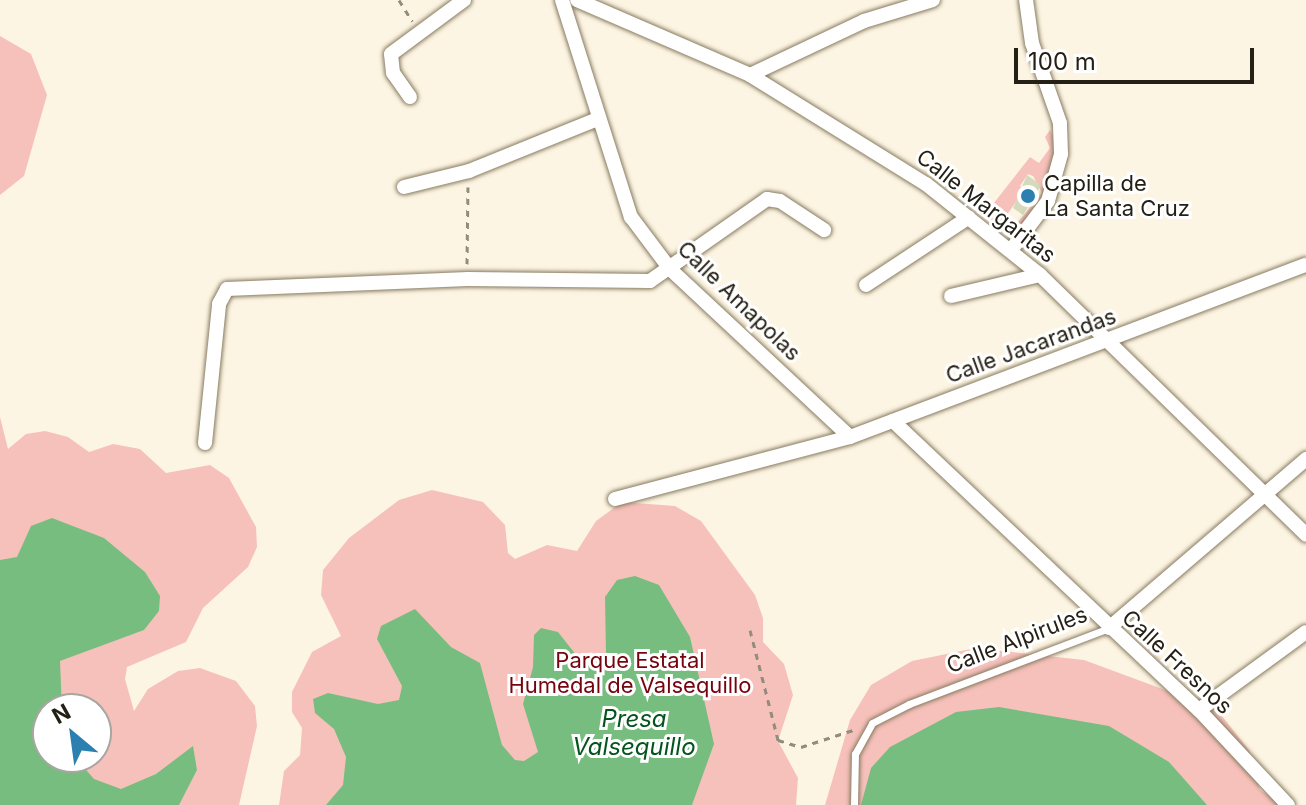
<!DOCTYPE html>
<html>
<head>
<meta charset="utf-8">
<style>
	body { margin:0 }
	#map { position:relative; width:1306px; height:805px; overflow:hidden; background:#fdf5e3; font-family:Inter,sans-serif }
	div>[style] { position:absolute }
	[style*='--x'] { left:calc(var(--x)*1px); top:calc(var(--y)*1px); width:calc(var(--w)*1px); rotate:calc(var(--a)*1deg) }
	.green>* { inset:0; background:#f7c1bb }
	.water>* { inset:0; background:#78bd80 }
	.building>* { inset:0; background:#d4dabb }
	.path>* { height:3px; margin-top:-1.5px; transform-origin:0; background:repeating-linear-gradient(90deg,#928c7d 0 6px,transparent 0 12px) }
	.roads { filter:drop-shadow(0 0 2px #877b60) drop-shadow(0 0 2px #877b60) }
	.service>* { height:7px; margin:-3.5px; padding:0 3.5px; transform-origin:3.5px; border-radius:3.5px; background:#fff }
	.minor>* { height:14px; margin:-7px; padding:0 7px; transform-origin:7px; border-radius:7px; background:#fff }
	.dots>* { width:22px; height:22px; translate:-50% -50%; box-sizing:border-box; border:4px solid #fff; border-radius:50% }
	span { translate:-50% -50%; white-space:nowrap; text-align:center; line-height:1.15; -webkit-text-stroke:6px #fff; paint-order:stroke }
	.poi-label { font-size:22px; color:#252015 }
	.left { translate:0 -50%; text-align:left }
	.street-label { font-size:22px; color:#252015 }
	.park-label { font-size:22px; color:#75040e }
	.water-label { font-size:24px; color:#04551d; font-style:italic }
	.north { position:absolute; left:32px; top:693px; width:80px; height:80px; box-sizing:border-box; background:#fff; border:2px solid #a8a6a1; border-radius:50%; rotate:331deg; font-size:22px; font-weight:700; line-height:32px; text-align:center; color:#252015 }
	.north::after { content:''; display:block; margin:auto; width:28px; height:36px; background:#2c80b0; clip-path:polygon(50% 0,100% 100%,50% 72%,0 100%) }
	.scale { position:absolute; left:1014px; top:48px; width:240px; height:36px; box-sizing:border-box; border:4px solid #252015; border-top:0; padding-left:10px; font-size:24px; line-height:28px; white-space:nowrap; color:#252015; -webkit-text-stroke:6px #fff; paint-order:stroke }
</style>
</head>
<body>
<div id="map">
	<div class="green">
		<div style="clip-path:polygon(0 36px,31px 54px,47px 95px,24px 176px,0 195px)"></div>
		<div style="clip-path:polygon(1050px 130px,1060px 152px,1045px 203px,1016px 242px,1007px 235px,1042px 193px,1033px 176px,1028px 174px,1020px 186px,1024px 190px,998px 228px,983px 217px,1030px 157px,1039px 163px,1050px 148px,1045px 137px)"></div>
		<div style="clip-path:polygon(evenodd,0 417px,8px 449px,26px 434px,45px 431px,68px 437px,89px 452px,113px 444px,140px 449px,166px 473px,210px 465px,229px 478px,256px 527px,257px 547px,248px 567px,203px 608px,186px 642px,127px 667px,125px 679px,134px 711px,148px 689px,178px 671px,200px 668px,236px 681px,255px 706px,257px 726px,239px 805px,0 805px,0 417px,48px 709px,96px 709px,96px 757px,48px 757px,48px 709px)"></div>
		<div style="clip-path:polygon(432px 490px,483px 502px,505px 525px,508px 553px,515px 559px,547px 545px,577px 551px,596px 521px,622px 502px,675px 506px,701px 521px,755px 595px,763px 618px,763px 642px,784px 664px,793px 695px,778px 741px,798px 778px,796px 805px,279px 805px,284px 771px,300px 755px,302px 728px,292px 712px,292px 692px,312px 652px,341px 636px,321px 595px,323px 570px,349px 538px,399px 500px)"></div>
		<div style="clip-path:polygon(976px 648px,1084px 660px,1195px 701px,1221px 715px,1249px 750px,1260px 790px,1283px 805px,825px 805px,850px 720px,871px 685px,912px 661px)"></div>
	</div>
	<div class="water">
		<div style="clip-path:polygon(52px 518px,104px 538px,145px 572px,160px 596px,159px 611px,144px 630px,60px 661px,62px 709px,48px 709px,48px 757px,75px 757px,94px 779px,121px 789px,156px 774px,193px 746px,197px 770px,179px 805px,0 805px,0 560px,17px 557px,31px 526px)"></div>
		<div style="clip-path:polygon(635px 576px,659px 585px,690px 637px,714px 744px,692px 805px,326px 805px,343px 785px,346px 757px,334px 729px,315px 713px,313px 699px,328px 693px,378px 704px,399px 700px,402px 686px,377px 639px,381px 626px,415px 609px,451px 647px,480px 663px,502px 745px,515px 760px,524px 761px,538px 752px,523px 704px,533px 667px,534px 635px,541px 628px,558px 632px,581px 661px,600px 670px,606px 655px,605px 597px,617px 580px)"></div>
		<div style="clip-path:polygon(999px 707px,1109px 726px,1169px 762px,1207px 805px,861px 805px,871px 768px,890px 747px,956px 712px)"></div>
	</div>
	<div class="building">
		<div style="clip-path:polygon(1027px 175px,1041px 185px,1023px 215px,1013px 208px)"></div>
	</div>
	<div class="path">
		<div style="--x:399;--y:0;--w:25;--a:58"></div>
		<div style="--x:467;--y:264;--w:77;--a:-89.3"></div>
		<div style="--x:750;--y:630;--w:114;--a:75.7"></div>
		<div style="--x:778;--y:740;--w:24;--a:17"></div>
		<div style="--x:801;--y:747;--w:58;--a:-18.1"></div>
	</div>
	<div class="roads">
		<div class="service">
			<div style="--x:854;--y:805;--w:51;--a:-88.9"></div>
			<div style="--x:855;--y:754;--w:35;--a:-61"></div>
			<div style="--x:872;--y:723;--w:42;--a:-27.2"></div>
			<div style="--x:909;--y:704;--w:214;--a:-20.8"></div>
		</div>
		<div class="minor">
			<div style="--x:562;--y:0;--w:228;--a:72.4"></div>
			<div style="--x:631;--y:217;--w:65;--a:53.1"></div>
			<div style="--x:670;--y:269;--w:246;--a:43"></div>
			<div style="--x:577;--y:0;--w:189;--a:23.4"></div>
			<div style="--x:750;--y:75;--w:207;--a:31.8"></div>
			<div style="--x:926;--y:184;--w:146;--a:38.6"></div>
			<div style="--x:1040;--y:275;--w:372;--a:44.3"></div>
			<div style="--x:750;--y:75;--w:126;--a:-25.3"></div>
			<div style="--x:864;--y:21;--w:72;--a:-16.9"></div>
			<div style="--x:410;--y:97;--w:29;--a:-125"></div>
			<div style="--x:393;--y:73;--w:19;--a:-96"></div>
			<div style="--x:391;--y:54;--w:91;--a:-36.5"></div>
			<div style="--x:404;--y:187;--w:67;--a:-13.8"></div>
			<div style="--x:469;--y:171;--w:139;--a:-22"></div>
			<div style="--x:1011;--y:250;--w:61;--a:-52.9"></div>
			<div style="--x:1048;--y:201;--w:49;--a:-74.5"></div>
			<div style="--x:1061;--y:154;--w:31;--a:-92"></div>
			<div style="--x:1060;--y:123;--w:85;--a:-109.3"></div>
			<div style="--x:1032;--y:43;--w:43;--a:-97.9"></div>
			<div style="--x:866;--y:285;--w:123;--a:-33.4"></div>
			<div style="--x:951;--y:296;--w:91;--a:-13.3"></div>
			<div style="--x:893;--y:421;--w:421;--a:43.4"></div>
			<div style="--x:1199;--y:710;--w:130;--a:46.9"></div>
			<div style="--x:205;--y:443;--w:140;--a:-84.2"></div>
			<div style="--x:219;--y:304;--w:17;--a:-62"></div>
			<div style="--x:227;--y:289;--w:241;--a:-2.4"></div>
			<div style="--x:468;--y:279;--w:182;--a:0.6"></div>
			<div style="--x:650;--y:281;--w:143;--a:-35"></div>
			<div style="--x:767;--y:199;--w:13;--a:9"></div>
			<div style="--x:780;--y:201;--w:53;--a:33.4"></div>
			<div style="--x:615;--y:499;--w:243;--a:-14.8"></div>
			<div style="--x:850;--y:437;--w:487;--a:-20.7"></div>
			<div style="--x:1109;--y:628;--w:260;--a:-40.6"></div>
			<div style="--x:1199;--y:710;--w:132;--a:-36.1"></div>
		</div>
	</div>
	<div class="dots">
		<div style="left:1028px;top:196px;background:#2c80b0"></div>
	</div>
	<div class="poi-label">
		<span class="left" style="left:1044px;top:196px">Capilla de<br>La Santa Cruz</span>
	</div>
	<div class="street-label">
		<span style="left:986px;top:206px;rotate:38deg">Calle Margaritas</span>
		<span style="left:739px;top:301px;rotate:44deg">Calle Amapolas</span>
		<span style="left:1031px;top:346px;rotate:-20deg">Calle Jacarandas</span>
		<span style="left:1017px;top:640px;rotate:-21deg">Calle Alpirules</span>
		<span style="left:1177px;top:662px;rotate:43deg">Calle Fresnos</span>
	</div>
	<div class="park-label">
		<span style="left:630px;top:673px">Parque Estatal<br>Humedal de Valsequillo</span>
	</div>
	<div class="water-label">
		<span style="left:634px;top:733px">Presa<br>Valsequillo</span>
	</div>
	<div class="north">N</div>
	<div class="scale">100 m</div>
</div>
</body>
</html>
